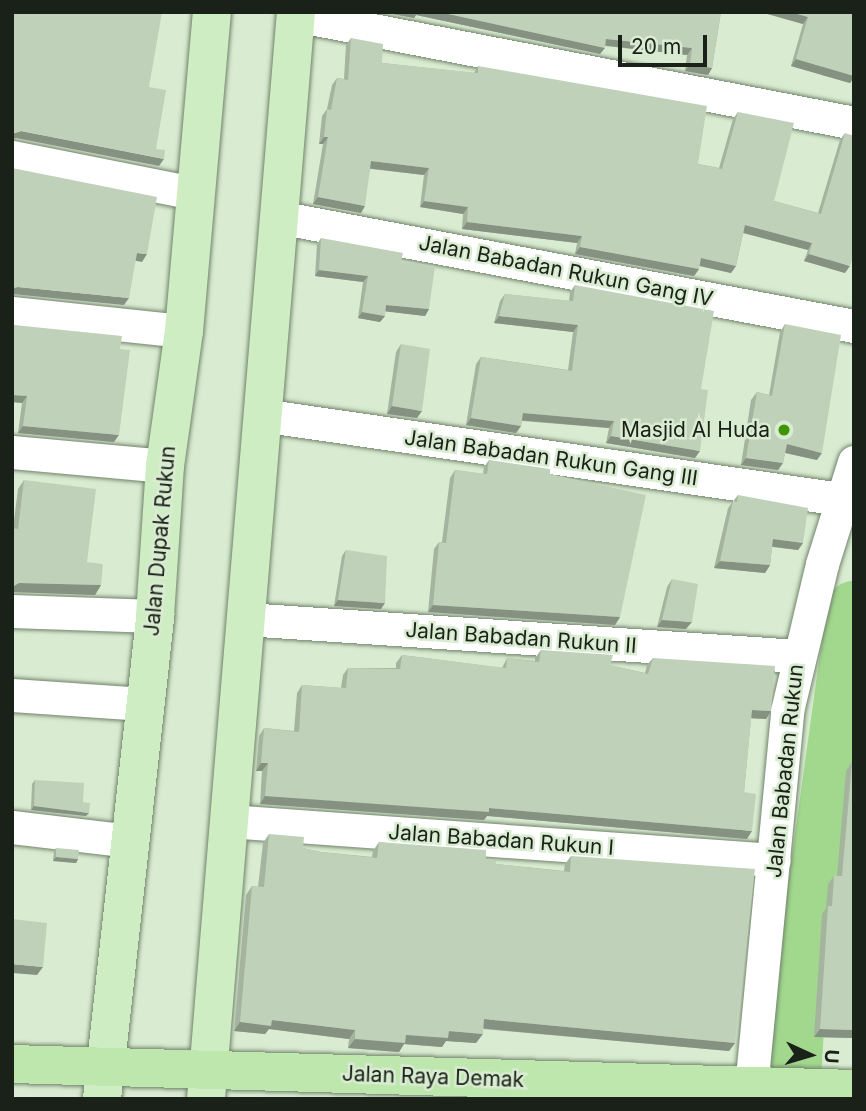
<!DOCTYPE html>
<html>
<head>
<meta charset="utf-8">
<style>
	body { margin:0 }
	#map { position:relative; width:866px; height:1111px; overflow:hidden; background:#d9ecd2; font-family:Inter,sans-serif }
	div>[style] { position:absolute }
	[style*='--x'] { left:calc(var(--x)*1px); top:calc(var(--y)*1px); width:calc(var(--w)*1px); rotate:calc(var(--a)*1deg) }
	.river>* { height:54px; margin:-27px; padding:0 27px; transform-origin:27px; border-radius:27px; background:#a2d88e }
	.roads { filter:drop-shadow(0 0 2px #71836b) drop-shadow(0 0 2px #71836b) }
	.minor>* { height:33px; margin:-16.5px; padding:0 16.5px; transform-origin:16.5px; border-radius:16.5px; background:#fff }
	.primary>* { height:38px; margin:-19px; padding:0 19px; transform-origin:19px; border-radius:19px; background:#ceedc2 }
	.trunk>* { height:38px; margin:-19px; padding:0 19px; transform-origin:19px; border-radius:19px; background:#bee7ae }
	.wall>* { inset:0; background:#a4b49e }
	.shaded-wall>* { inset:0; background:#869281 }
	.building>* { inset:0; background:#bfd1b8 }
	.dots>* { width:19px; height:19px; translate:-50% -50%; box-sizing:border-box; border:4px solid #d9ecd2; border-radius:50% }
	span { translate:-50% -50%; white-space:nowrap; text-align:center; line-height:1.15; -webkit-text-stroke:5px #d9ecd2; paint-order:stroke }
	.street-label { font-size:21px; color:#1a2118 }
	.poi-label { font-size:21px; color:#1a2118 }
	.right { translate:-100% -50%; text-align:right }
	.frame { position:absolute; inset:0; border:14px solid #1a2118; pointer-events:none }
	.north { position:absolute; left:775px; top:1020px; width:70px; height:70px; -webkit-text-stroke:5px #d9ecd2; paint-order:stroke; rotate:94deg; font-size:19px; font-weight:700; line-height:28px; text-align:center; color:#1a2118 }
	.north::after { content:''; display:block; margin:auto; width:24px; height:32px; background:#1a2118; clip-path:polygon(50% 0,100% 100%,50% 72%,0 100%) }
	.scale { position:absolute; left:618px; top:35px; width:89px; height:32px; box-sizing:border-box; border:4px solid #1a2118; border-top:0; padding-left:9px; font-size:21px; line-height:24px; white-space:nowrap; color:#1a2118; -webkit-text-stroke:5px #d9ecd2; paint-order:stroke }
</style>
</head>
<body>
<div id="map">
	<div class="river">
		<div style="--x:793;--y:1099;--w:90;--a:-86.8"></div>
		<div style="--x:798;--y:1009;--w:405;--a:-82.1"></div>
	</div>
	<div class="roads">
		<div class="minor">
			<div style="--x:295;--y:15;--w:569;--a:10.93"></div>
			<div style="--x:12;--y:157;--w:186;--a:11.2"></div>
			<div style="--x:278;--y:217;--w:586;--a:10.72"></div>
			<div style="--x:12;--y:313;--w:173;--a:6"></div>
			<div style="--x:261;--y:415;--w:585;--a:8.25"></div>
			<div style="--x:12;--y:452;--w:154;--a:5.2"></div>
			<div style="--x:12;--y:611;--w:143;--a:2"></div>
			<div style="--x:245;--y:619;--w:553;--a:3.83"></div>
			<div style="--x:12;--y:695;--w:132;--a:3.9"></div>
			<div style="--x:228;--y:821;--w:547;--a:4.09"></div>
			<div style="--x:12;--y:827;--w:118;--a:6.8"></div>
			<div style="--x:751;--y:1088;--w:379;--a:-84.5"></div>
			<div style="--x:787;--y:711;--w:151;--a:-76.6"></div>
			<div style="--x:822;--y:564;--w:107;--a:-72.6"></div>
		</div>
		<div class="primary">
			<div style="--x:102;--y:1099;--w:486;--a:-83.7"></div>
			<div style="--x:155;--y:616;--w:150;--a:-86.2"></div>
			<div style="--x:165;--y:466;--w:136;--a:-82"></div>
			<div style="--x:184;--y:331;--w:320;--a:-85"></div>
			<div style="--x:206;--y:1099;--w:1091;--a:-85.27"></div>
		</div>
		<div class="trunk">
			<div style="--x:12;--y:1064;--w:842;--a:1.7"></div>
		</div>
	</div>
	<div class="wall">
		<div style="clip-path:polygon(382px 12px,721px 12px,712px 68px,708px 75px,685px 71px,687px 55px,605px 46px,600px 54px,416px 15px,414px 18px)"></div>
		<div style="clip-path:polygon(854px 12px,854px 77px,850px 83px,791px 66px,803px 24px,764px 13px)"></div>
		<div style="clip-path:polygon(351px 38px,382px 63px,474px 73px,478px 66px,698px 164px,719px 168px,733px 119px,738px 112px,774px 201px,818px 213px,840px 140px,845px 133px,845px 273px,804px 261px,808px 250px,743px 233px,736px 266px,731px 273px,699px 266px,699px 269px,694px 276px,575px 254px,577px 243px,462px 229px,463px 214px,420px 207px,424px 175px,370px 169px,361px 213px,313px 204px,323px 144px,319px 144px,322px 116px,327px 109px,332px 85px,337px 78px,344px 79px,346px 45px)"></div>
		<div style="clip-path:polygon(321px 238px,401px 262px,429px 309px,425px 316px,385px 311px,385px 316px,380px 322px,358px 318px,363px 282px,315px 276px,317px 244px)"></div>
		<div style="clip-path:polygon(575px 285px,701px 389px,695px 458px,606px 443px,609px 428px,522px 421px,521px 426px,516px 433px,466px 425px,476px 364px,481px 357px,568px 370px,573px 332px,494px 323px,500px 301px,505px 294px,569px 301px,570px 292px)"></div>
		<div style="clip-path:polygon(12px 324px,14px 325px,120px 349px,114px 442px,18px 433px,22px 403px,12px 402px)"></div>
		<div style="clip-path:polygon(785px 324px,817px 460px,785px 453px,783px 463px,778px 470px,741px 465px,751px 400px,757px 392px,769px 395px,780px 332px)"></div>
		<div style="clip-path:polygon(401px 344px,417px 418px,387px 414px,396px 352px)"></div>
		<div style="clip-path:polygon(489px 460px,550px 474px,620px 617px,615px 625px,428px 612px,434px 549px,439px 542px,442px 542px,450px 478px,455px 470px,483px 474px,484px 467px)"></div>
		<div style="clip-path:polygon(24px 480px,87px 562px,101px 585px,95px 595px,12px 592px,13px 528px,18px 489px)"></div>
		<div style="clip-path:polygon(738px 495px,803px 543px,798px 550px,772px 547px,770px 565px,765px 573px,714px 568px,728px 508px)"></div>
		<div style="clip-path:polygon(346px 550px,381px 609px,334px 606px,342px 556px)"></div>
		<div style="clip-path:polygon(672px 579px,686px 629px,657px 627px,667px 587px)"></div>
		<div style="clip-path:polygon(541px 650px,645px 673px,647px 665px,653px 658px,771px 711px,766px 719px,751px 718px,744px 792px,747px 839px,487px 816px,484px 820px,260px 804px,262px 771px,256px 771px,259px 736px,264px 728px,294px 731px,297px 693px,302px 685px,341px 688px,343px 675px,348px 668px,396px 668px,396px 663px,402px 655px,502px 668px,507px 658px,535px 661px,535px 658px)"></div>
		<div style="clip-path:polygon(852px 762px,854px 762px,854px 1038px,814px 1037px,822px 914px,826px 908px,828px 884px,834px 876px,837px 876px,846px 771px)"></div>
		<div style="clip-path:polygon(35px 780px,86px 816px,31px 810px,32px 784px)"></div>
		<div style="clip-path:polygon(269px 834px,303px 848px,321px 852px,372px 857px,373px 851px,379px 842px,486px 859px,496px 864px,564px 871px,565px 864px,571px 856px,735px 1043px,729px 1051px,483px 1029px,476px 1043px,446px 1041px,442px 1047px,404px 1044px,399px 1052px,348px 1048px,349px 1039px,269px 1029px,265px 1034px,234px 1031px,246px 895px,252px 886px,258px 887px,263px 843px)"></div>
		<div style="clip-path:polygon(56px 848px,78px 859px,76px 863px,53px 861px,54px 851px)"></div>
	</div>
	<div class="shaded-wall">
		<div style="clip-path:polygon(382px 12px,439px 12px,605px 48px,600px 54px,416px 15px,414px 18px)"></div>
		<div style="clip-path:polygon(790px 12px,808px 17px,803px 24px,764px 13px)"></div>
		<div style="clip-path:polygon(606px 39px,692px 48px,687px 55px,601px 45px)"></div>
		<div style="clip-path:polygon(796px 59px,854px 76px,854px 77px,850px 83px,791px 66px)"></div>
		<div style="clip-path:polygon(690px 64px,712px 68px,708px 75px,685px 71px)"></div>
		<div style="clip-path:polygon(21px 131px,164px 159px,159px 166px,16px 138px,12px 139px,12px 134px)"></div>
		<div style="clip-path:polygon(324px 137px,328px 137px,323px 144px,319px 144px)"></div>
		<div style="clip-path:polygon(371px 161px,429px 168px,424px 175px,367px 168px)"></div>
		<div style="clip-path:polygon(318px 197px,365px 206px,361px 213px,313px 204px)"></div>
		<div style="clip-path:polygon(424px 201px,468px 207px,463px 214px,420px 207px)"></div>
		<div style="clip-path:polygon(467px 222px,582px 236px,577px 243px,462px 229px)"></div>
		<div style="clip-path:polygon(745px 225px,812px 243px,808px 250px,740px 232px)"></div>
		<div style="clip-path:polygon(580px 247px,699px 269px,694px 276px,575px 254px)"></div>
		<div style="clip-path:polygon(137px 253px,147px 254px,142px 262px,132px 260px)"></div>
		<div style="clip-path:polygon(809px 254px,850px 266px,845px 273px,804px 261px)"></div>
		<div style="clip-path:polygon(701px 258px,736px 266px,731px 273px,696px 265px)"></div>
		<div style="clip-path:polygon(319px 270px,368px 276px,363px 282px,315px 276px)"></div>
		<div style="clip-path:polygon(18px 287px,129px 298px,124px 305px,12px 294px,12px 288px)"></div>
		<div style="clip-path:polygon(386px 305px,429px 309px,425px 316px,382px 311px)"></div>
		<div style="clip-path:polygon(362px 312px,385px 316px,380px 322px,358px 318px)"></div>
		<div style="clip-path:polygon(499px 316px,578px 325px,573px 332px,494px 323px)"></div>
		<div style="clip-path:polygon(12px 395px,27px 396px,22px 403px,12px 402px)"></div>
		<div style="clip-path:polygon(392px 406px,422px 411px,417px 418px,387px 414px)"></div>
		<div style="clip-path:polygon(523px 413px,614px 421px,609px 428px,518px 420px)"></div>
		<div style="clip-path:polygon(471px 418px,521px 426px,516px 433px,466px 425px)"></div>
		<div style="clip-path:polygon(23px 426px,119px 435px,114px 442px,18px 433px)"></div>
		<div style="clip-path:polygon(611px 436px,700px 451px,695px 458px,606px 443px)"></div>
		<div style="clip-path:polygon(787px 444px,822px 453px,817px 460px,781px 452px)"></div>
		<div style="clip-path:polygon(746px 458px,783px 463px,778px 470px,741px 465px)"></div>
		<div style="clip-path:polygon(773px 539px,803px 543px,798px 550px,768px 546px)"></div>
		<div style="clip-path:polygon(720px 561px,770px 565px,765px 573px,714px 568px)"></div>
		<div style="clip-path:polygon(19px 583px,101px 585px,95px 595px,12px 592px,12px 587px)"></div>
		<div style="clip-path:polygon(338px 600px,385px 603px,381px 609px,334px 606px)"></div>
		<div style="clip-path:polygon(433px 605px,620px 617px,615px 625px,428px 612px)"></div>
		<div style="clip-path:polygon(662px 620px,692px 622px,686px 629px,657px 627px)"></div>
		<div style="clip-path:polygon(752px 710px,771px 711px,766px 719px,746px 718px)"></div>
		<div style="clip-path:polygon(261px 763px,268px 763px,262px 771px,256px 771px)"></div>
		<div style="clip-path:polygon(265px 796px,489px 808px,752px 831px,747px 839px,487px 816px,484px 820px,260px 804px)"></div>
		<div style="clip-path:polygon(34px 806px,89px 813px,86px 816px,31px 810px)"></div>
		<div style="clip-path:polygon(56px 857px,78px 859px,76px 863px,53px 861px)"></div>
		<div style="clip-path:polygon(12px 964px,43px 967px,37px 975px,12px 973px)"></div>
		<div style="clip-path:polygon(484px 1019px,735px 1043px,729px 1051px,478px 1028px)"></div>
		<div style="clip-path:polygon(272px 1020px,355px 1030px,349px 1039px,269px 1029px,265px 1034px,234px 1031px,240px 1022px)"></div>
		<div style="clip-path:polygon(820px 1029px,854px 1030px,854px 1038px,814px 1037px)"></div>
		<div style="clip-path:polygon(449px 1031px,483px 1034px,476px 1043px,446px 1041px,442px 1047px,404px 1044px,399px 1052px,348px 1048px,355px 1039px)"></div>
	</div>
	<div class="building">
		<div style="clip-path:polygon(12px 12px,162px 12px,149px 87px,166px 90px,156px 149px,165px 150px,164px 159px,21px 131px,12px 134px)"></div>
		<div style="clip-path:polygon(439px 12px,721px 12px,712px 68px,690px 64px,692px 48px,606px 39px,605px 48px)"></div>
		<div style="clip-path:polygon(790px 12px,854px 12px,854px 76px,796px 59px,808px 17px)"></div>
		<div style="clip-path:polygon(351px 38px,383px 44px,382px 63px,478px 73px,478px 66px,707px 106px,698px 164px,722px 169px,738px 112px,794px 123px,774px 201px,821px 214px,845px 133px,854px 136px,854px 252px,850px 266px,809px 254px,812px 243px,745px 225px,736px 266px,701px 258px,699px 269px,580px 247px,582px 236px,467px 222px,468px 207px,424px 201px,429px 168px,371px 161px,365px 206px,318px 197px,328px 137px,324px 137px,327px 109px,331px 110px,337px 78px,348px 80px)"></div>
		<div style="clip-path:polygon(12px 168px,157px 197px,147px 254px,137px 253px,129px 298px,18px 287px,12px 288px)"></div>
		<div style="clip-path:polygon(321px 238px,403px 253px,401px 262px,435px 266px,429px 309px,386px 305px,385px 316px,362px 312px,368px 276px,319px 270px)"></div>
		<div style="clip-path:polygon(575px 285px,714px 311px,701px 389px,708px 390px,700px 451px,611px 436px,614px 421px,523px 413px,521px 426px,471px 418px,481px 357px,572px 371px,578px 325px,499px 316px,505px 294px,573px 301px)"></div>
		<div style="clip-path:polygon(12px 324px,14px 325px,122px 336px,120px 349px,130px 350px,119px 435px,23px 426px,27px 396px,12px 395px)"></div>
		<div style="clip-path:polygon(785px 324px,841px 335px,822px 453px,787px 444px,783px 463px,746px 458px,757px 392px,772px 396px)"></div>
		<div style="clip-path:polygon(401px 344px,430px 349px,422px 411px,392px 406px)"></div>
		<div style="clip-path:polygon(489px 460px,550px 469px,550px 474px,646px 495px,620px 617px,433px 605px,439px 542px,446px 543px,455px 470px,487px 474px)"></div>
		<div style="clip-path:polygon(24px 480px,96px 489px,87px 562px,103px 564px,101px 585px,19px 583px,12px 587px,12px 528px,18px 529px)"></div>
		<div style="clip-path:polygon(738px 495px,808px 508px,803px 543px,773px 539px,770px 565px,720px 561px,733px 501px,737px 502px)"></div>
		<div style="clip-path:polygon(346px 550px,387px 556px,385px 603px,338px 600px)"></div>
		<div style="clip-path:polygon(672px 579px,698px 584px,692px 622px,662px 620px)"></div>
		<div style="clip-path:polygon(541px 650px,613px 655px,610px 665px,648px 674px,653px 658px,775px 666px,771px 711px,752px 710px,744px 792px,756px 794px,752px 831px,489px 808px,489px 812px,265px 796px,268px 763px,261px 763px,264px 728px,299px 732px,302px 685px,346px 688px,348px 668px,400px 669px,402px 655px,506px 668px,507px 658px,539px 662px)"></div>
		<div style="clip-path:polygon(852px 762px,854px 762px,854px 1030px,820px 1029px,828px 906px,832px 906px,834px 876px,842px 876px)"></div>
		<div style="clip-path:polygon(35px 780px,84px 783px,83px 802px,90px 803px,89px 813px,34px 806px)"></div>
		<div style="clip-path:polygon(269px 834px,304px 837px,303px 848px,321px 852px,377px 858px,379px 842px,486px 850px,486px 859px,496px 860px,496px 864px,570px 872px,571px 856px,755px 869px,735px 1043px,484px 1019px,483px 1034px,449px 1031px,448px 1038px,406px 1035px,405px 1043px,355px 1039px,355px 1030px,272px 1020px,271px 1026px,240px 1022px,252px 886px,264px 887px)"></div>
		<div style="clip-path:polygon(56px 848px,79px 850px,78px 859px,56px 857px)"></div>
		<div style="clip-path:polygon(12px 919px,47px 923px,43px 967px,12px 964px)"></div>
	</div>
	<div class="dots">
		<div style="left:784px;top:430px;background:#409506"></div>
	</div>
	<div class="street-label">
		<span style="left:566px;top:271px;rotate:11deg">Jalan Babadan Rukun Gang IV</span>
		<span style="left:551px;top:458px;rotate:8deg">Jalan Babadan Rukun Gang III</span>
		<span style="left:160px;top:541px;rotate:-85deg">Jalan Dupak Rukun</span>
		<span style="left:521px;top:638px;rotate:4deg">Jalan Babadan Rukun II</span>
		<span style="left:785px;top:771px;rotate:-84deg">Jalan Babadan Rukun</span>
		<span style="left:501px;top:840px;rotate:4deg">Jalan Babadan Rukun I</span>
		<span style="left:433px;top:1077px;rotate:2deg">Jalan Raya Demak</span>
	</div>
	<div class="poi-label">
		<span class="right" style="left:770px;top:430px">Masjid Al Huda</span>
	</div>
	<div class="frame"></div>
	<div class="north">U</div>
	<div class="scale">20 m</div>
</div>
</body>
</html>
